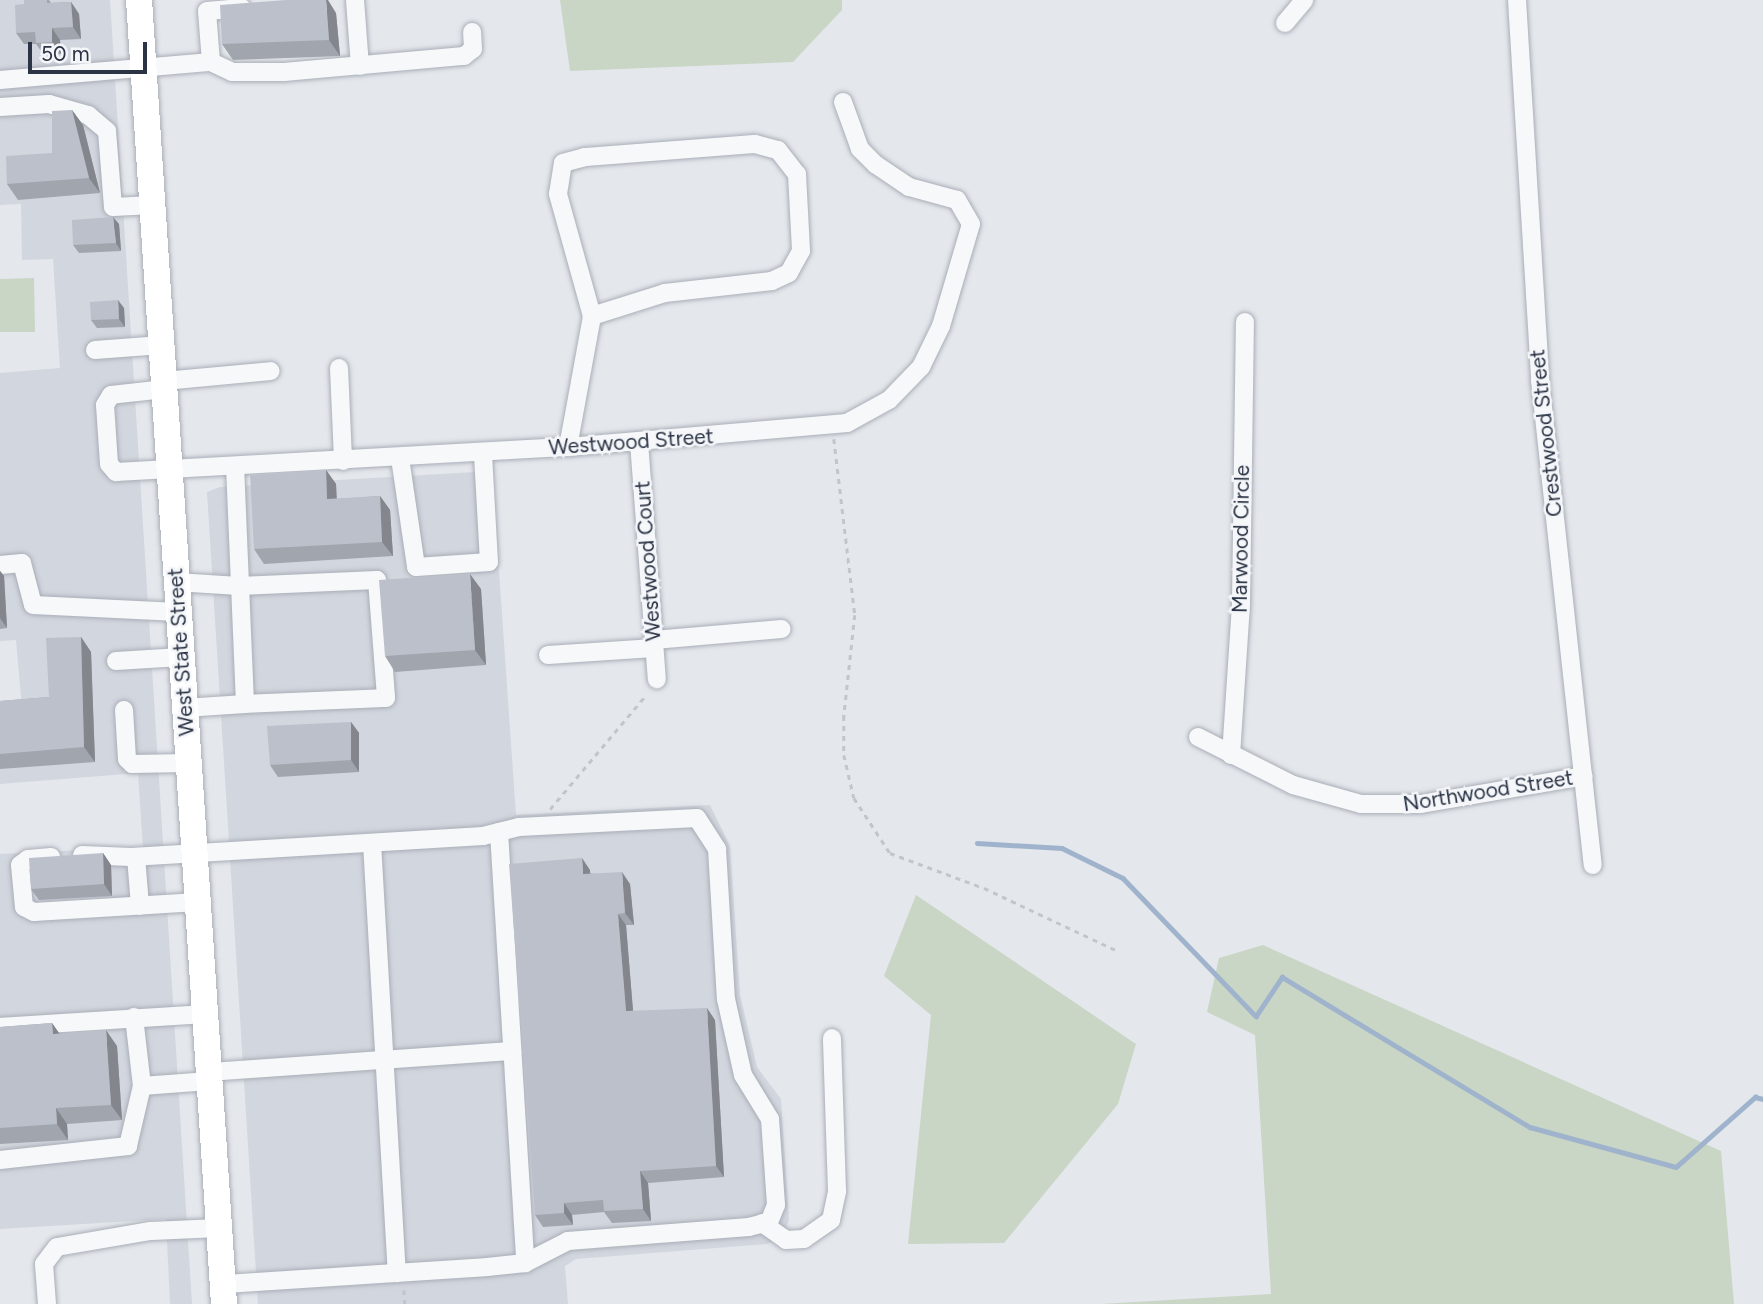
<!DOCTYPE html>
<html>
<head>
<meta charset="utf-8">
<style>
	body { margin:0 }
	#map { position:relative; width:1763px; height:1304px; overflow:hidden; background:#e4e7ec; font-family:Figtree,sans-serif }
	div>[style] { position:absolute }
	[style*='--x'] { left:calc(var(--x)*1px); top:calc(var(--y)*1px); width:calc(var(--w)*1px); rotate:calc(var(--a)*1deg) }
	.built>* { inset:0; background:#d2d6de }
	.green>* { inset:0; background:#c9d6c5 }
	.stream>* { height:4.5px; margin:-2.25px; padding:0 2.25px; transform-origin:2.25px; border-radius:2.25px; background:#9fb4cc }
	.path>* { height:2.5px; margin-top:-1.25px; transform-origin:0; background:repeating-linear-gradient(90deg,#c2c5cb 0 5px,transparent 0 10px) }
	.roads { filter:drop-shadow(0 0 2px #a9aeb7) drop-shadow(0 0 2px #a9aeb7) }
	.minor>* { height:18px; margin:-9px; padding:0 9px; transform-origin:9px; border-radius:9px; background:#f7f8fa }
	.highway>* { height:26px; margin:-13px; padding:0 13px; transform-origin:13px; border-radius:13px; background:#fff }
	.wall>* { inset:0; background:#a1a5ae }
	.shaded-wall>* { inset:0; background:#83868d }
	.building>* { inset:0; background:#bbc0ca }
	span { translate:-50% -50%; white-space:nowrap; text-align:center; line-height:1.15; -webkit-text-stroke:5px #f4f6f9; paint-order:stroke }
	.street-label { font-size:21px; color:#2b3445 }
	.scale { position:absolute; left:28px; top:42px; width:119px; height:32px; box-sizing:border-box; border:4px solid #2b3445; border-top:0; padding-left:9px; font-size:21px; line-height:24px; white-space:nowrap; color:#2b3445; -webkit-text-stroke:5px #f4f6f9; paint-order:stroke }
</style>
</head>
<body>
<div id="map">
	<div class="built">
		<div style="clip-path:polygon(0 0,110px 0,192px 1304px,170px 1304px,166px 1219px,0 1229px,0 854px,143px 847px,138px 773px,0 784px,0 711px,22px 709px,16px 640px,0 641px,0 373px,60px 368px,53px 259px,22px 260px,21px 204px,0 205px)"></div>
		<div style="clip-path:polygon(492px 471px,516px 815px,710px 805px,730px 846px,740px 995px,757px 1067px,781px 1099px,789px 1220px,783px 1236px,767px 1244px,576px 1259px,565px 1266px,568px 1304px,258px 1304px,207px 492px,220px 487px)"></div>
	</div>
	<div class="green">
		<div style="clip-path:polygon(560px 0,842px 0,842px 10px,793px 62px,570px 71px)"></div>
		<div style="clip-path:polygon(34px 278px,35px 332px,0 332px,0 279px)"></div>
		<div style="clip-path:polygon(916px 895px,1136px 1044px,1118px 1104px,1004px 1243px,908px 1244px,931px 1015px,884px 976px)"></div>
		<div style="clip-path:polygon(1263px 945px,1721px 1151px,1734px 1304px,1101px 1304px,1271px 1294px,1255px 1035px,1207px 1012px,1219px 958px)"></div>
	</div>
	<div class="stream">
		<div style="--x:977;--y:843;--w:85;--a:3.4"></div>
		<div style="--x:1062;--y:848;--w:68;--a:26.2"></div>
		<div style="--x:1123;--y:878;--w:192;--a:46.1"></div>
		<div style="--x:1256;--y:1016;--w:47;--a:-56.3"></div>
		<div style="--x:1282;--y:977;--w:290;--a:31.2"></div>
		<div style="--x:1530;--y:1127;--w:151;--a:15.3"></div>
		<div style="--x:1676;--y:1167;--w:106;--a:-41.5"></div>
		<div style="--x:1755;--y:1097;--w:8;--a:14"></div>
	</div>
	<div class="path">
		<div style="--x:834;--y:439;--w:177;--a:83.2"></div>
		<div style="--x:855;--y:615;--w:102;--a:96.2"></div>
		<div style="--x:844;--y:716;--w:39;--a:90"></div>
		<div style="--x:844;--y:755;--w:44;--a:76.9"></div>
		<div style="--x:854;--y:798;--w:66;--a:56.8"></div>
		<div style="--x:890;--y:853;--w:100;--a:20.4"></div>
		<div style="--x:984;--y:888;--w:148;--a:25.2"></div>
		<div style="--x:550;--y:809;--w:150;--a:-49.9"></div>
		<div style="--x:404;--y:1290;--w:14;--a:86"></div>
	</div>
	<div class="roads">
		<div class="minor">
			<div style="--x:355;--y:0;--w:66;--a:85.7"></div>
			<div style="--x:1517;--y:0;--w:381;--a:86.5"></div>
			<div style="--x:1540;--y:380;--w:488;--a:83.8"></div>
			<div style="--x:1285;--y:23;--w:30;--a:-50"></div>
			<div style="--x:211;--y:62;--w:23;--a:25"></div>
			<div style="--x:232;--y:72;--w:52;--a:0"></div>
			<div style="--x:284;--y:72;--w:181;--a:-5.1"></div>
			<div style="--x:464;--y:56;--w:11;--a:-38"></div>
			<div style="--x:473;--y:49;--w:17;--a:-93"></div>
			<div style="--x:0;--y:80;--w:212;--a:-4.9"></div>
			<div style="--x:211;--y:62;--w:51;--a:-94.5"></div>
			<div style="--x:207;--y:11;--w:35;--a:-5"></div>
			<div style="--x:0;--y:107;--w:49;--a:-3.5"></div>
			<div style="--x:49;--y:104;--w:41;--a:15.8"></div>
			<div style="--x:88;--y:115;--w:25;--a:40"></div>
			<div style="--x:107;--y:131;--w:76;--a:85.5"></div>
			<div style="--x:113;--y:207;--w:40;--a:-2.9"></div>
			<div style="--x:755;--y:144;--w:24;--a:15"></div>
			<div style="--x:778;--y:150;--w:31;--a:52"></div>
			<div style="--x:797;--y:174;--w:77;--a:87"></div>
			<div style="--x:801;--y:251;--w:25;--a:119"></div>
			<div style="--x:789;--y:273;--w:19;--a:155"></div>
			<div style="--x:772;--y:281;--w:108;--a:173.6"></div>
			<div style="--x:665;--y:293;--w:77;--a:162.5"></div>
			<div style="--x:592;--y:316;--w:127;--a:-105.6"></div>
			<div style="--x:558;--y:194;--w:31;--a:-81"></div>
			<div style="--x:563;--y:163;--w:23;--a:-15"></div>
			<div style="--x:585;--y:157;--w:170;--a:-4.4"></div>
			<div style="--x:95;--y:350;--w:67;--a:-4.3"></div>
			<div style="--x:339;--y:368;--w:93;--a:87.5"></div>
			<div style="--x:164;--y:381;--w:107;--a:-5.3"></div>
			<div style="--x:165;--y:389;--w:54;--a:173.7"></div>
			<div style="--x:111;--y:395;--w:12;--a:121"></div>
			<div style="--x:105;--y:405;--w:59;--a:86.1"></div>
			<div style="--x:109;--y:464;--w:11;--a:49"></div>
			<div style="--x:116;--y:472;--w:453;--a:-3.2"></div>
			<div style="--x:568;--y:447;--w:280;--a:-4.9"></div>
			<div style="--x:847;--y:423;--w:48;--a:-28.7"></div>
			<div style="--x:889;--y:400;--w:46;--a:-45.9"></div>
			<div style="--x:921;--y:367;--w:46;--a:-64"></div>
			<div style="--x:941;--y:326;--w:106;--a:-73.6"></div>
			<div style="--x:971;--y:224;--w:28;--a:-120"></div>
			<div style="--x:957;--y:200;--w:50;--a:-164.8"></div>
			<div style="--x:909;--y:187;--w:40;--a:-146"></div>
			<div style="--x:876;--y:165;--w:23;--a:-135"></div>
			<div style="--x:860;--y:149;--w:50;--a:-109.9"></div>
			<div style="--x:639;--y:442;--w:238;--a:85.7"></div>
			<div style="--x:568;--y:447;--w:133;--a:-79.6"></div>
			<div style="--x:400;--y:458;--w:110;--a:81.6"></div>
			<div style="--x:416;--y:567;--w:73;--a:-3.9"></div>
			<div style="--x:489;--y:562;--w:109;--a:-93.2"></div>
			<div style="--x:0;--y:565;--w:22;--a:-5"></div>
			<div style="--x:22;--y:563;--w:43;--a:75.3"></div>
			<div style="--x:33;--y:605;--w:145;--a:2.8"></div>
			<div style="--x:176;--y:582;--w:63;--a:3.6"></div>
			<div style="--x:239;--y:586;--w:138;--a:-2.5"></div>
			<div style="--x:377;--y:580;--w:118;--a:85.6"></div>
			<div style="--x:386;--y:698;--w:141;--a:177.6"></div>
			<div style="--x:654;--y:640;--w:128;--a:-4.9"></div>
			<div style="--x:548;--y:655;--w:106;--a:-3.8"></div>
			<div style="--x:116;--y:661;--w:65;--a:-3.5"></div>
			<div style="--x:184;--y:708;--w:61;--a:-3.8"></div>
			<div style="--x:245;--y:704;--w:236;--a:-92.4"></div>
			<div style="--x:124;--y:710;--w:49;--a:86.5"></div>
			<div style="--x:127;--y:759;--w:7;--a:45"></div>
			<div style="--x:132;--y:764;--w:56;--a:-1"></div>
			<div style="--x:1198;--y:737;--w:106;--a:26.8"></div>
			<div style="--x:1293;--y:785;--w:71;--a:15.6"></div>
			<div style="--x:1361;--y:804;--w:60;--a:0"></div>
			<div style="--x:1421;--y:804;--w:165;--a:-9.7"></div>
			<div style="--x:1231;--y:755;--w:152;--a:-86.2"></div>
			<div style="--x:1241;--y:603;--w:281;--a:-89.2"></div>
			<div style="--x:499;--y:832;--w:432;--a:86.5"></div>
			<div style="--x:372;--y:843;--w:431;--a:86.7"></div>
			<div style="--x:82;--y:855;--w:49;--a:2.3"></div>
			<div style="--x:131;--y:857;--w:353;--a:-3.4"></div>
			<div style="--x:483;--y:836;--w:37;--a:-14"></div>
			<div style="--x:519;--y:827;--w:178;--a:-2.9"></div>
			<div style="--x:697;--y:818;--w:37;--a:57"></div>
			<div style="--x:717;--y:849;--w:150;--a:86.6"></div>
			<div style="--x:726;--y:999;--w:78;--a:77.4"></div>
			<div style="--x:743;--y:1075;--w:52;--a:58.5"></div>
			<div style="--x:770;--y:1119;--w:86;--a:86"></div>
			<div style="--x:776;--y:1205;--w:18;--a:112"></div>
			<div style="--x:769;--y:1222;--w:21;--a:166"></div>
			<div style="--x:749;--y:1227;--w:182;--a:175.6"></div>
			<div style="--x:568;--y:1241;--w:48;--a:152.9"></div>
			<div style="--x:525;--y:1263;--w:38;--a:174"></div>
			<div style="--x:487;--y:1267;--w:265;--a:176.3"></div>
			<div style="--x:51;--y:857;--w:23;--a:175"></div>
			<div style="--x:28;--y:859;--w:10;--a:143"></div>
			<div style="--x:20;--y:865;--w:42;--a:84.6"></div>
			<div style="--x:24;--y:907;--w:11;--a:27"></div>
			<div style="--x:34;--y:912;--w:164;--a:-3.5"></div>
			<div style="--x:136;--y:857;--w:49;--a:85.3"></div>
			<div style="--x:134;--y:1017;--w:69;--a:83.4"></div>
			<div style="--x:0;--y:1027;--w:205;--a:-3.6"></div>
			<div style="--x:209;--y:1072;--w:304;--a:-4"></div>
			<div style="--x:0;--y:1160;--w:129;--a:-6.2"></div>
			<div style="--x:128;--y:1146;--w:62;--a:-76.9"></div>
			<div style="--x:142;--y:1086;--w:67;--a:-4.3"></div>
			<div style="--x:762;--y:1223;--w:29;--a:35"></div>
			<div style="--x:786;--y:1240;--w:18;--a:-3"></div>
			<div style="--x:804;--y:1239;--w:33;--a:-35"></div>
			<div style="--x:831;--y:1220;--w:30;--a:-78"></div>
			<div style="--x:837;--y:1191;--w:153;--a:-91.9"></div>
			<div style="--x:47;--y:1304;--w:40;--a:-94.3"></div>
			<div style="--x:44;--y:1264;--w:21;--a:-53"></div>
			<div style="--x:57;--y:1247;--w:95;--a:-9.7"></div>
			<div style="--x:151;--y:1231;--w:68;--a:-2.5"></div>
		</div>
		<div class="highway">
			<div style="--x:139;--y:0;--w:1307;--a:86.27"></div>
		</div>
	</div>
	<div class="wall">
		<div style="clip-path:polygon(24px 0,49px 0,51px 3px,71px 2px,79px 14px,81px 39px,60px 40px,61px 54px,44px 55px,36px 44px,24px 44px,16px 33px,24px 4px)"></div>
		<div style="clip-path:polygon(336px 13px,340px 56px,233px 60px,222px 44px)"></div>
		<div style="clip-path:polygon(72px 110px,83px 125px,100px 193px,18px 200px,7px 184px,52px 153px)"></div>
		<div style="clip-path:polygon(119px 224px,121px 251px,79px 253px,73px 245px)"></div>
		<div style="clip-path:polygon(124px 308px,125px 327px,97px 328px,91px 320px)"></div>
		<div style="clip-path:polygon(326px 470px,336px 484px,337px 499px,380px 496px,390px 510px,393px 556px,264px 564px,254px 549px)"></div>
		<div style="clip-path:polygon(0 571px,4px 576px,7px 628px,0 629px)"></div>
		<div style="clip-path:polygon(481px 589px,486px 665px,395px 672px,385px 656px)"></div>
		<div style="clip-path:polygon(81px 637px,91px 652px,95px 762px,0 769px,0 701px,49px 697px)"></div>
		<div style="clip-path:polygon(351px 722px,359px 733px,359px 772px,278px 777px,270px 765px)"></div>
		<div style="clip-path:polygon(103px 853px,111px 865px,112px 896px,39px 900px,31px 889px)"></div>
		<div style="clip-path:polygon(590px 870px,590px 873px,630px 884px,634px 925px,626px 925px,633px 1011px,715px 1020px,724px 1177px,648px 1183px,651px 1221px,612px 1223px,604px 1212px,572px 1215px,573px 1225px,543px 1227px,535px 1215px)"></div>
		<div style="clip-path:polygon(52px 1023px,59px 1033px,117px 1046px,122px 1120px,67px 1124px,68px 1140px,0 1144px,0 1027px)"></div>
	</div>
	<div class="shaded-wall">
		<div style="clip-path:polygon(326px 0,328px 0,336px 13px,340px 56px,329px 40px)"></div>
		<div style="clip-path:polygon(71px 2px,79px 14px,81px 39px,73px 27px)"></div>
		<div style="clip-path:polygon(52px 28px,60px 40px,61px 54px,52px 42px)"></div>
		<div style="clip-path:polygon(72px 110px,83px 125px,100px 193px,89px 178px)"></div>
		<div style="clip-path:polygon(113px 217px,119px 224px,121px 251px,116px 243px)"></div>
		<div style="clip-path:polygon(118px 300px,124px 308px,125px 327px,119px 319px)"></div>
		<div style="clip-path:polygon(326px 470px,336px 484px,337px 514px,327px 499px)"></div>
		<div style="clip-path:polygon(380px 496px,390px 510px,393px 556px,382px 542px)"></div>
		<div style="clip-path:polygon(0 571px,4px 576px,7px 628px,0 618px)"></div>
		<div style="clip-path:polygon(470px 574px,481px 589px,486px 665px,475px 650px)"></div>
		<div style="clip-path:polygon(81px 637px,91px 652px,95px 762px,84px 747px)"></div>
		<div style="clip-path:polygon(351px 722px,359px 733px,359px 772px,351px 760px)"></div>
		<div style="clip-path:polygon(103px 853px,111px 865px,112px 896px,104px 884px)"></div>
		<div style="clip-path:polygon(582px 858px,590px 870px,591px 886px,583px 874px)"></div>
		<div style="clip-path:polygon(622px 872px,630px 884px,634px 925px,625px 913px)"></div>
		<div style="clip-path:polygon(618px 914px,626px 925px,634px 1023px,626px 1011px)"></div>
		<div style="clip-path:polygon(707px 1008px,715px 1020px,724px 1177px,716px 1166px)"></div>
		<div style="clip-path:polygon(52px 1023px,63px 1039px,53px 1034px)"></div>
		<div style="clip-path:polygon(106px 1030px,117px 1046px,122px 1120px,111px 1105px)"></div>
		<div style="clip-path:polygon(56px 1108px,67px 1124px,68px 1140px,57px 1124px)"></div>
		<div style="clip-path:polygon(640px 1171px,648px 1183px,651px 1221px,643px 1209px)"></div>
		<div style="clip-path:polygon(564px 1203px,572px 1215px,573px 1225px,564px 1213px)"></div>
	</div>
	<div class="building">
		<div style="clip-path:polygon(24px 0,47px 0,47px 3px,71px 2px,73px 27px,52px 28px,52px 42px,36px 43px,35px 32px,16px 33px,15px 5px,24px 4px)"></div>
		<div style="clip-path:polygon(286px 0,326px 0,329px 40px,222px 44px,220px 5px)"></div>
		<div style="clip-path:polygon(72px 110px,89px 178px,7px 184px,6px 156px,52px 153px,52px 111px)"></div>
		<div style="clip-path:polygon(113px 217px,116px 243px,73px 245px,72px 220px)"></div>
		<div style="clip-path:polygon(118px 300px,119px 319px,91px 320px,90px 302px)"></div>
		<div style="clip-path:polygon(326px 470px,327px 499px,380px 496px,382px 542px,254px 549px,250px 475px)"></div>
		<div style="clip-path:polygon(470px 574px,475px 650px,385px 656px,379px 580px)"></div>
		<div style="clip-path:polygon(81px 637px,84px 747px,0 754px,0 701px,49px 697px,46px 638px)"></div>
		<div style="clip-path:polygon(351px 722px,351px 760px,270px 765px,267px 726px)"></div>
		<div style="clip-path:polygon(103px 853px,104px 884px,31px 889px,29px 858px)"></div>
		<div style="clip-path:polygon(582px 858px,583px 874px,622px 872px,625px 913px,618px 914px,626px 1011px,707px 1008px,716px 1166px,640px 1171px,643px 1209px,604px 1211px,603px 1200px,564px 1203px,564px 1213px,535px 1215px,509px 864px)"></div>
		<div style="clip-path:polygon(52px 1023px,53px 1034px,106px 1030px,111px 1105px,56px 1108px,57px 1124px,0 1128px,0 1027px)"></div>
	</div>
	<div class="street-label">
		<span style="left:1546px;top:433px;rotate:-96deg">Crestwood Street</span>
		<span style="left:631px;top:442px;rotate:-4deg">Westwood Street</span>
		<span style="left:1241px;top:539px;rotate:-89deg">Marwood Circle</span>
		<span style="left:648px;top:561px;rotate:-94deg">Westwood Court</span>
		<span style="left:181px;top:652px;rotate:-94deg">West State Street</span>
		<span style="left:1488px;top:791px;rotate:-9deg">Northwood Street</span>
	</div>
	<div class="scale">50 m</div>
</div>
</body>
</html>
